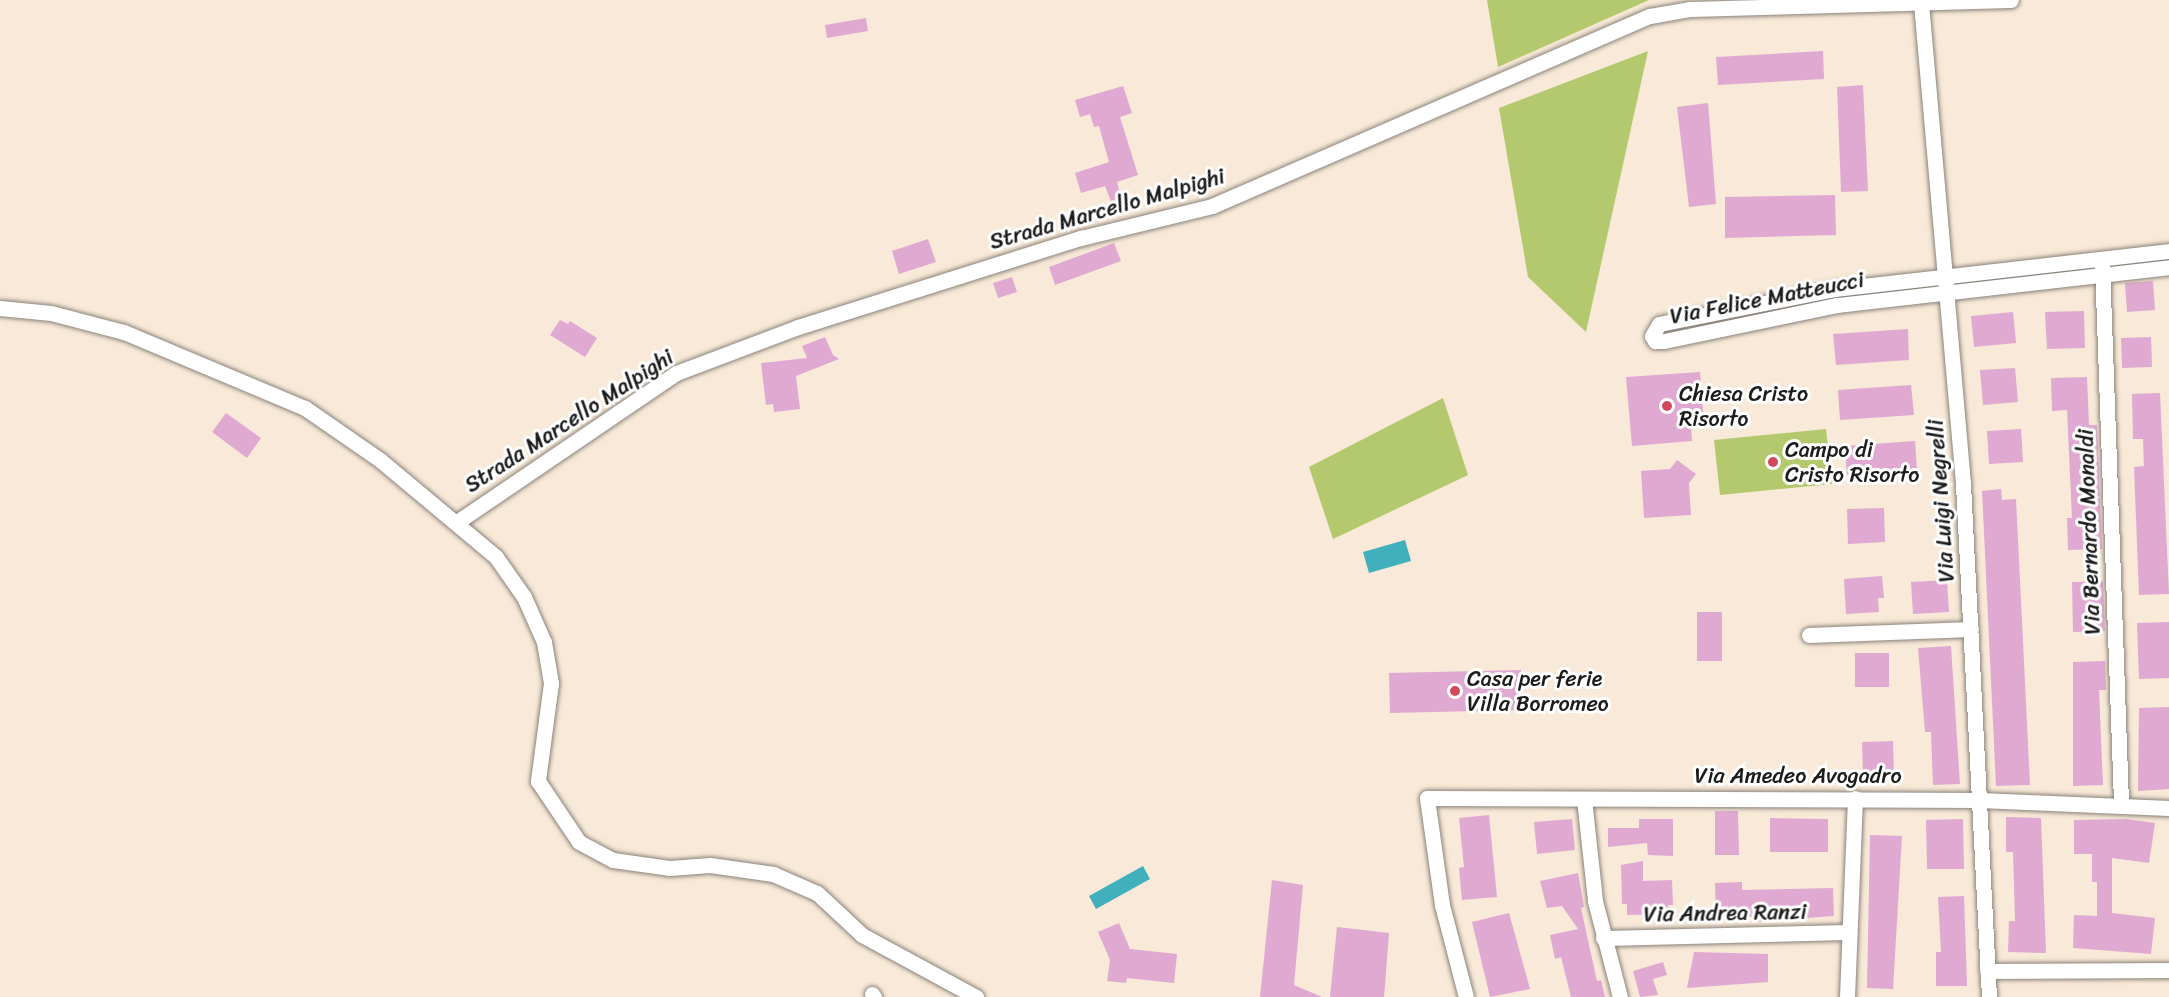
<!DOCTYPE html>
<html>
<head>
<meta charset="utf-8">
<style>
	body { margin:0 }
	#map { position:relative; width:2169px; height:997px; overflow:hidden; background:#f8e9d8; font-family:Sriracha,sans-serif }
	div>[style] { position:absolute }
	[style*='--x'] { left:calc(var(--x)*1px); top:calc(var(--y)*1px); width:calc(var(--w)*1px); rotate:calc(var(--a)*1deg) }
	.green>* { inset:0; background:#b4c86d }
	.water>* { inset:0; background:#41b0bd }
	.building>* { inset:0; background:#e0a9d1 }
	.roads { filter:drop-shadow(0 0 2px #8a827a) drop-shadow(0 0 2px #8a827a) }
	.minor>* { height:15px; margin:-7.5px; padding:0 7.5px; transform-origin:7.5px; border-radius:7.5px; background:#fff }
	.dots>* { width:16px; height:16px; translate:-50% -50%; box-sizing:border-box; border:3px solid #fff; border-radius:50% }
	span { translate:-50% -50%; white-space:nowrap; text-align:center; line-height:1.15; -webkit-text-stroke:6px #fff; paint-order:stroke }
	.street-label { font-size:22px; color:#1c1c1c }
	.poi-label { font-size:22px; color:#1c1c1c }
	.left { translate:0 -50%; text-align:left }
</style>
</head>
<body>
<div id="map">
	<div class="green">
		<div style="clip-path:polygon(1487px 0,1649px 0,1498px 67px)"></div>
		<div style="clip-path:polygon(1648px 51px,1586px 332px,1528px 277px,1499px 108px)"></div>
		<div style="clip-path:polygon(1443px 398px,1468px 475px,1333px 539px,1309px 467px)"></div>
		<div style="clip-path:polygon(1826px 429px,1832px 484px,1720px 495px,1714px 440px)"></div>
	</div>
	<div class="water">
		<div style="clip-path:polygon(1405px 540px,1411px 561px,1369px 573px,1363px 552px)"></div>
		<div style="clip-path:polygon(1143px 866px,1150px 879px,1096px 909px,1089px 896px)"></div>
	</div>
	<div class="building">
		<div style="clip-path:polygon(866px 18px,868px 31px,827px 38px,825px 25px)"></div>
		<div style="clip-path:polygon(1823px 51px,1824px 79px,1718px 85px,1716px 57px)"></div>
		<div style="clip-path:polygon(1863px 85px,1868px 191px,1841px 192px,1837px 87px)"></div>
		<div style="clip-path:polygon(1123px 86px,1132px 113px,1120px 117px,1138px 175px,1117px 182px,1124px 209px,1115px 212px,1105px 186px,1081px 193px,1075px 173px,1109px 162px,1099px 126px,1094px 127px,1090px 114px,1080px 117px,1075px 100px)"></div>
		<div style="clip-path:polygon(1708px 103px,1716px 204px,1689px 207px,1677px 107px)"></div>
		<div style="clip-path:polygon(1835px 195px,1836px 235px,1725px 238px,1725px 197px)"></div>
		<div style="clip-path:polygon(928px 239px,936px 262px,899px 274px,892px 251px)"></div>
		<div style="clip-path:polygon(1114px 243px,1121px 261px,1055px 285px,1049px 267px)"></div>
		<div style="clip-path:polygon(1012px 277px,1017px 292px,998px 298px,993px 283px)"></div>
		<div style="clip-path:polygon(2153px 281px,2155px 310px,2127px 312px,2125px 283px)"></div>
		<div style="clip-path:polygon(2084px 311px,2085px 348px,2047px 349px,2045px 312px)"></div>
		<div style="clip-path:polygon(2013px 312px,2016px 343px,1974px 347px,1971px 316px)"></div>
		<div style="clip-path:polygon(560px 320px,568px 324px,570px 321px,597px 338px,585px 357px,550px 335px)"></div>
		<div style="clip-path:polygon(1908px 329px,1909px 360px,1836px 365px,1833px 334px)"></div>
		<div style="clip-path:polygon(825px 337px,833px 355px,839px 359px,796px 376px,800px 409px,774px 412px,773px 404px,766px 405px,761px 363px,807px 358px,802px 346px)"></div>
		<div style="clip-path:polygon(2151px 337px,2152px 367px,2122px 368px,2121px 338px)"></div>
		<div style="clip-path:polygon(2015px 368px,2018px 402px,1983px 405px,1980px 370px)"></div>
		<div style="clip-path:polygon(1700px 372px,1703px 412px,1690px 413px,1692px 441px,1632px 446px,1626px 377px)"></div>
		<div style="clip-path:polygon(2087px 377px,2089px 425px,2097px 425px,2102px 549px,2068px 550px,2067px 518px,2072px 518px,2067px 410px,2052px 411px,2051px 378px)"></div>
		<div style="clip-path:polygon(1911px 385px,1914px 415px,1840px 420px,1838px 390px)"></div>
		<div style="clip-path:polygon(2160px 393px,2169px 594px,2139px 595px,2134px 467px,2144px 466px,2143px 439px,2133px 439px,2132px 394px)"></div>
		<div style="clip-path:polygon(226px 413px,261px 438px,247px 458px,212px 432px)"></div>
		<div style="clip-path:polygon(2021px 429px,2023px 462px,1989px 464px,1987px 431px)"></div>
		<div style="clip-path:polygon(1915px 441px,1917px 471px,1847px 475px,1845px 446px)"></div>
		<div style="clip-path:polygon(1677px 460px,1696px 474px,1689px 483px,1691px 515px,1644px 518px,1641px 471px,1670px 469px)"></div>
		<div style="clip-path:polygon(2001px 489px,2002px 500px,2016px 499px,2030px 785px,1996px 786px,1982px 491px)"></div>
		<div style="clip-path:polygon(1884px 508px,1885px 542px,1848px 544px,1847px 509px)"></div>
		<div style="clip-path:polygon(1882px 576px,1884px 598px,1878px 598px,1879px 612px,1846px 614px,1844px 579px)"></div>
		<div style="clip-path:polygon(1947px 580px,1949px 612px,1913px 614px,1911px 582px)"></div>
		<div style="clip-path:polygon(2103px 581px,2105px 631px,2073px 632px,2072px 582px)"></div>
		<div style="clip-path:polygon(1697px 612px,1722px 612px,1722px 661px,1697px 661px)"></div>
		<div style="clip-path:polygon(2169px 622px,2169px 678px,2139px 679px,2137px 623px)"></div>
		<div style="clip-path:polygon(1951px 646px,1960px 784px,1933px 785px,1931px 732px,1925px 732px,1918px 648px)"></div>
		<div style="clip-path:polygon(1855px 653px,1889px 653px,1889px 687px,1855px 687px)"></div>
		<div style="clip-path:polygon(2105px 661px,2106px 690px,2099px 690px,2103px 785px,2073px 786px,2073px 662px)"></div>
		<div style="clip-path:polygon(1521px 670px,1521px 710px,1390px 713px,1389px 673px)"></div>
		<div style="clip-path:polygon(2169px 707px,2169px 789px,2138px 791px,2139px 708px)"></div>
		<div style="clip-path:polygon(1893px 741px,1894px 776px,1863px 776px,1862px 742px)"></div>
		<div style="clip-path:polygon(1715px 811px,1738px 811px,1739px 855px,1715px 855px)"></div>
		<div style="clip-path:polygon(1489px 815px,1497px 897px,1462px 900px,1459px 868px,1464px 867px,1459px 818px)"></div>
		<div style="clip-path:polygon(2006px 817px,2041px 818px,2046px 953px,2008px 952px,2009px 921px,2015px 921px,2013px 852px,2006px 852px)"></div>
		<div style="clip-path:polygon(1770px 818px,1828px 819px,1828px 852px,1770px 852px)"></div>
		<div style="clip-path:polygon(1572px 819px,1575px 850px,1537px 854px,1534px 822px)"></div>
		<div style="clip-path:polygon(1639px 819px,1673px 819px,1673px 856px,1648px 855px,1647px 843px,1608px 847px,1608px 828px,1639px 828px)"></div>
		<div style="clip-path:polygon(1963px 819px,1964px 869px,1927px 869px,1926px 820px)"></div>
		<div style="clip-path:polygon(2126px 819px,2155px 823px,2149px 863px,2112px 858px,2112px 913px,2155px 918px,2151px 954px,2073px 948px,2074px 915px,2097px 916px,2097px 882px,2092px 882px,2092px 854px,2074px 854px,2074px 820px)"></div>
		<div style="clip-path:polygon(1870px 835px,1902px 836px,1893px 989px,1867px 988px)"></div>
		<div style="clip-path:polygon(1643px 861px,1643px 881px,1672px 880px,1673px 905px,1668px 905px,1668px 914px,1627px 915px,1627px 904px,1622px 904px,1621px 865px)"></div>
		<div style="clip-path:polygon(1578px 873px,1584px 907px,1581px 908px,1597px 981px,1601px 980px,1605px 997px,1571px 997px,1561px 957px,1555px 959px,1550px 935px,1578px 929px,1562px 906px,1547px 908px,1540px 881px)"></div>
		<div style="clip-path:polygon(1272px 880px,1303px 885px,1294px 985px,1322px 997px,1260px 997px)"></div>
		<div style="clip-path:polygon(1742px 882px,1742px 890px,1833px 888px,1834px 916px,1757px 922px,1757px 917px,1716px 917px,1715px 883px)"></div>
		<div style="clip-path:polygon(1964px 896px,1967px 986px,1936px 986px,1936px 952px,1941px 952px,1938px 897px)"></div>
		<div style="clip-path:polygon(1509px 913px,1530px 989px,1490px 997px,1472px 922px)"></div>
		<div style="clip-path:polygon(1119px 923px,1130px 949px,1177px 954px,1174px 983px,1127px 978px,1126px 983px,1107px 981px,1110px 960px,1098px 932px)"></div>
		<div style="clip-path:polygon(1337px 927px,1389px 933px,1384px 997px,1330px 997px)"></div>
		<div style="clip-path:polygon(1694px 952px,1768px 954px,1768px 982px,1687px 988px)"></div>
		<div style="clip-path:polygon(1663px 962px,1667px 975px,1653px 979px,1658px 995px,1640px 997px,1633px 971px)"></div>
	</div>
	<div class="roads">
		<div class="minor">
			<div style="--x:1921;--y:3;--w:483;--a:85"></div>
			<div style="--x:1963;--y:484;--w:514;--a:87.1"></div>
			<div style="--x:2169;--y:251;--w:336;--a:173.5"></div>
			<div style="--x:1835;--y:289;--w:179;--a:168.8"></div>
			<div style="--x:1659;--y:324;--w:14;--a:120"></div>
			<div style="--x:1652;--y:336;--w:6;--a:59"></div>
			<div style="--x:1655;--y:341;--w:9;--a:0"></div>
			<div style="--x:1664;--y:341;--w:177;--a:-11.8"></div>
			<div style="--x:1837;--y:305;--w:334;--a:-6.5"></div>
			<div style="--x:2102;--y:264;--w:540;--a:87.98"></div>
			<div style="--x:0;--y:308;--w:51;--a:5.6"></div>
			<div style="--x:51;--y:313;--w:75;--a:14.6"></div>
			<div style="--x:124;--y:332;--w:196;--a:22.8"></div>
			<div style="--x:305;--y:408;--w:91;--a:34.7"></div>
			<div style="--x:380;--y:460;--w:151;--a:39.9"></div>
			<div style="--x:496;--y:557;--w:49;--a:55"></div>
			<div style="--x:524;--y:597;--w:49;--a:66"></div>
			<div style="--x:544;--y:642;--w:42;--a:80.3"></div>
			<div style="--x:551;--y:683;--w:99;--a:97.6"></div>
			<div style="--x:538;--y:781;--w:73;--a:56.1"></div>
			<div style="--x:579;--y:842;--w:38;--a:28"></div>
			<div style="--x:613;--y:860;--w:58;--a:8"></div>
			<div style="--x:670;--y:868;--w:40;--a:-4.3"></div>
			<div style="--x:710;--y:865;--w:64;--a:8.1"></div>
			<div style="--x:773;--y:874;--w:48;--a:23.4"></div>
			<div style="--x:817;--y:893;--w:62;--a:43"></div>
			<div style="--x:862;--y:935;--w:130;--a:28.5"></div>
			<div style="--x:457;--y:522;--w:265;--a:-34.2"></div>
			<div style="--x:676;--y:373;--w:130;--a:-20.7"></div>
			<div style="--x:798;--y:327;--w:297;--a:-17.5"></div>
			<div style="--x:1081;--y:238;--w:135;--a:-13.7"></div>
			<div style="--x:1212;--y:206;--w:477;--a:-23.5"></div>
			<div style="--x:1650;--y:16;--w:41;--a:-9.9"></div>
			<div style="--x:1690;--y:9;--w:321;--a:-1.6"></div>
			<div style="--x:1809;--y:635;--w:162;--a:-2.1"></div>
			<div style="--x:1584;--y:799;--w:103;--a:83.8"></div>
			<div style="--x:1595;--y:901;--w:99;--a:75.4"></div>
			<div style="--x:1603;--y:938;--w:246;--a:-1.4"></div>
			<div style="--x:1987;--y:971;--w:182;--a:-0.3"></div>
			<div style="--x:872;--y:994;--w:4;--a:56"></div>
			<div style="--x:1466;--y:997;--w:95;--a:-104.6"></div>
			<div style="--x:1442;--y:905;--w:108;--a:-98"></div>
			<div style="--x:1427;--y:798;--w:553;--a:0.21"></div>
			<div style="--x:1980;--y:800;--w:189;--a:2.4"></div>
			<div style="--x:1847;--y:997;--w:199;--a:-87.7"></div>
		</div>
	</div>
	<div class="dots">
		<div style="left:1667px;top:406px;background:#d1495b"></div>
		<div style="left:1773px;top:462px;background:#d1495b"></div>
		<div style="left:1455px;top:691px;background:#d1495b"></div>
	</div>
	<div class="street-label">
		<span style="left:1107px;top:209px;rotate:-16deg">Strada Marcello Malpighi</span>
		<span style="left:1767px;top:298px;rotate:-11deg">Via Felice Matteucci</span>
		<span style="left:569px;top:421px;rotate:-33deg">Strada Marcello Malpighi</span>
		<span style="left:1941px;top:501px;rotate:-94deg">Via Luigi Negrelli</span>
		<span style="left:2089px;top:532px;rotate:-92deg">Via Bernardo Monaldi</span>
		<span style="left:1798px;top:776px">Via Amedeo Avogadro</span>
		<span style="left:1725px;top:913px;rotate:-1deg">Via Andrea Ranzi</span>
	</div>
	<div class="poi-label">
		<span class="left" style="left:1679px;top:406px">Chiesa Cristo<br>Risorto</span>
		<span class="left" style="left:1785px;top:462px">Campo di<br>Cristo Risorto</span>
		<span class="left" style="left:1467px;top:691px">Casa per ferie<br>Villa Borromeo</span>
	</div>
</div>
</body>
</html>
